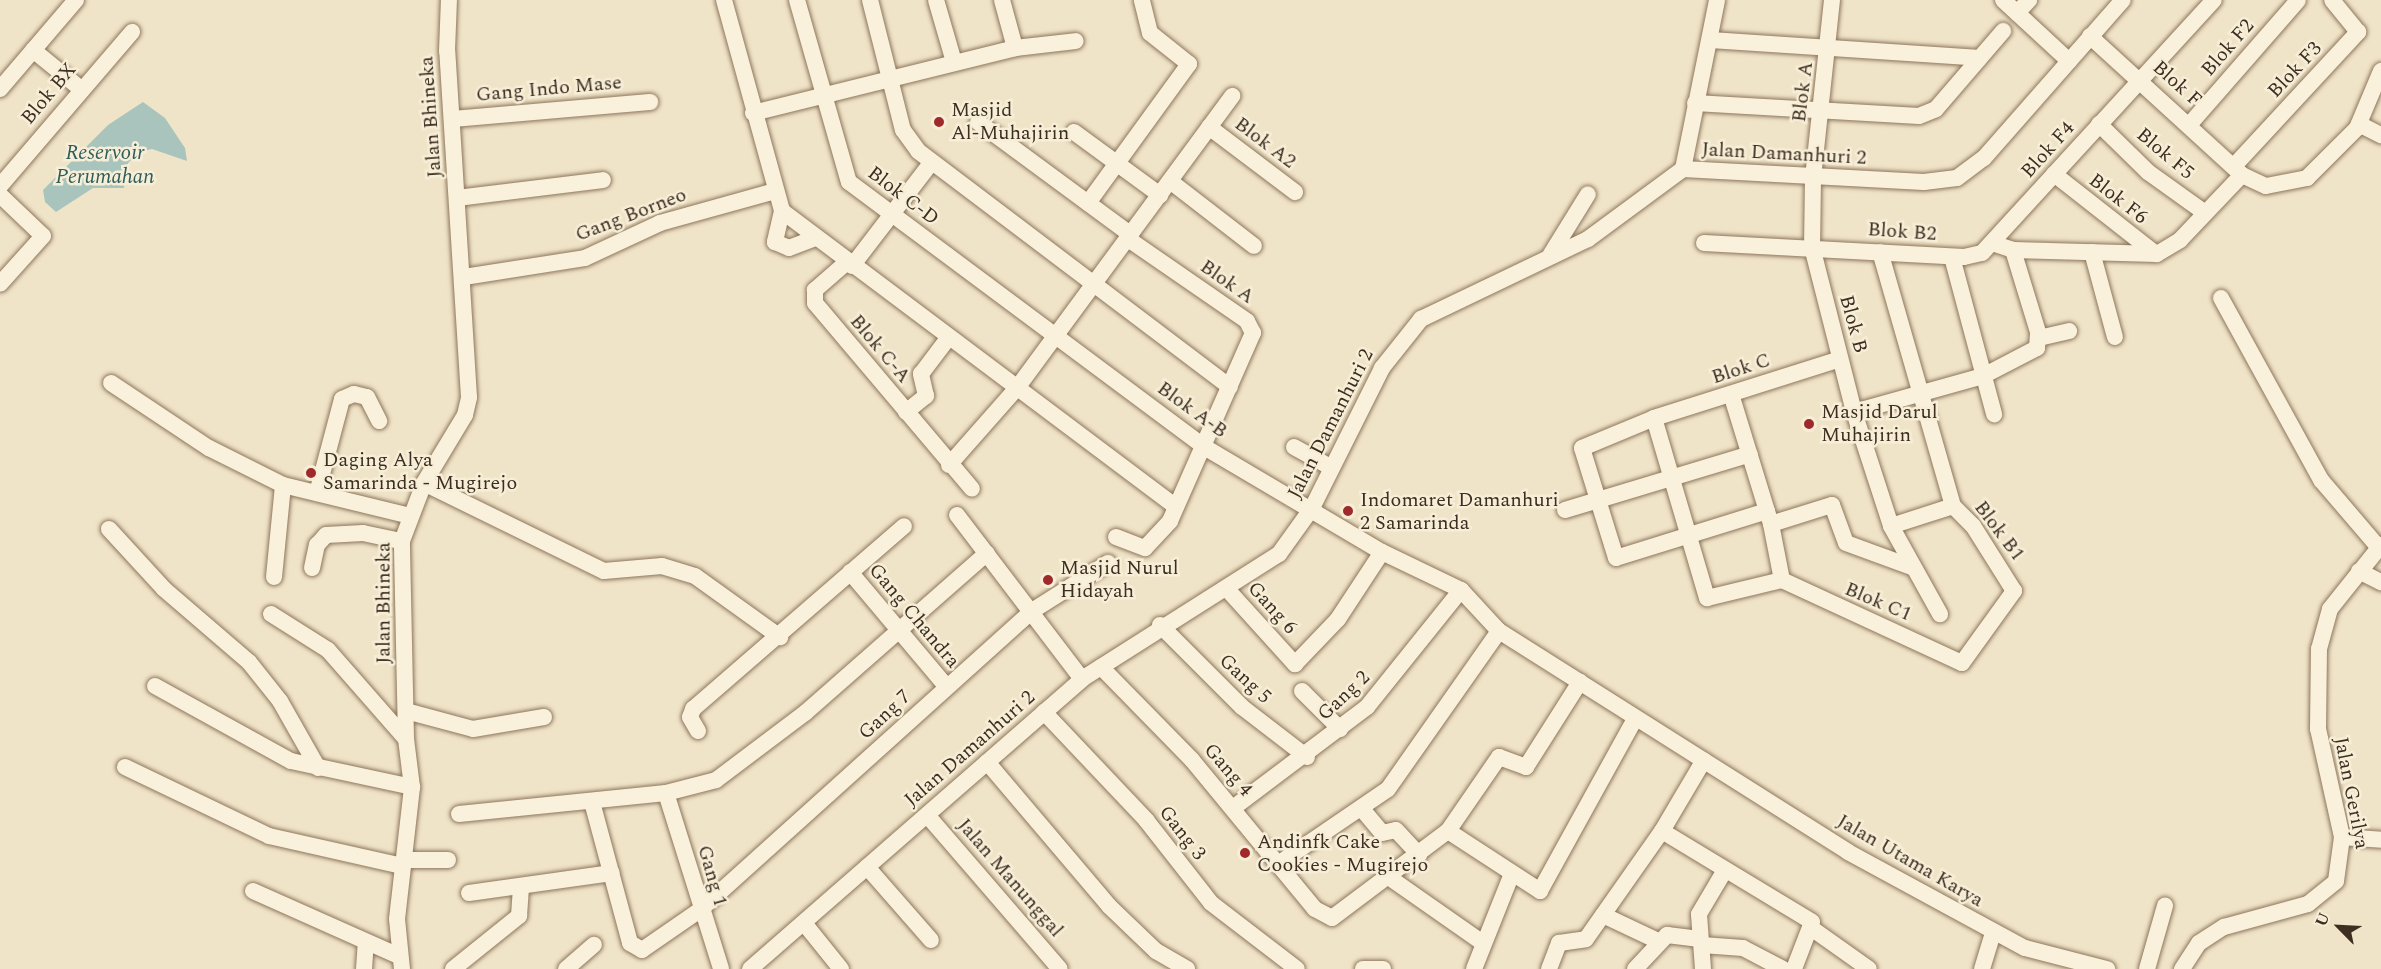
<!DOCTYPE html>
<html>
<head>
<meta charset="utf-8">
<style>
	body { margin:0 }
	#map { position:relative; width:2381px; height:969px; overflow:hidden; background:#f0e4c8; font-family:Spectral,serif }
	div>[style] { position:absolute }
	[style*='--x'] { left:calc(var(--x)*1px); top:calc(var(--y)*1px); width:calc(var(--w)*1px); rotate:calc(var(--a)*1deg) }
	.water>* { inset:0; background:#a9c4bc }
	.roads { filter:drop-shadow(0 0 2px #8d765c) drop-shadow(0 0 2px #8d765c) }
	.minor>* { height:16px; margin:-8px; padding:0 8px; transform-origin:8px; border-radius:8px; background:#faf1dc }
	.dots>* { width:16px; height:16px; translate:-50% -50%; box-sizing:border-box; border:3px solid #f7eed8; border-radius:50% }
	span { translate:-50% -50%; white-space:nowrap; text-align:center; line-height:1.15; -webkit-text-stroke:5px #f7eed8; paint-order:stroke }
	.street-label { font-size:20px; color:#3d2e20 }
	.poi-label { font-size:20px; color:#3d2e20 }
	.left { translate:0 -50%; text-align:left }
	.water-label { font-size:21px; color:#2f5d5a; font-style:italic }
	.north { position:absolute; left:2309px; top:897px; width:60px; height:60px; -webkit-text-stroke:4px #f7eed8; paint-order:stroke; rotate:294deg; font-size:16px; font-weight:700; line-height:24px; text-align:center; color:#3d2e20 }
	.north::after { content:''; display:block; margin:auto; width:21px; height:27px; background:#3d2e20; clip-path:polygon(50% 0,100% 100%,50% 72%,0 100%) }
</style>
</head>
<body>
<div id="map">
	<div class="water">
		<div style="clip-path:polygon(143px 102px,165px 118px,185px 148px,187px 161px,152px 149px,139px 152px,128px 163px,124px 188px,93px 188px,56px 212px,45px 202px,43px 190px,108px 125px)"></div>
	</div>
	<div class="roads">
		<div class="minor">
			<div style="--x:724;--y:0;--w:219;--a:74.6"></div>
			<div style="--x:782;--y:211;--w:32;--a:103"></div>
			<div style="--x:775;--y:242;--w:15;--a:23"></div>
			<div style="--x:789;--y:248;--w:26;--a:-21"></div>
			<div style="--x:797;--y:0;--w:189;--a:74.1"></div>
			<div style="--x:849;--y:182;--w:445;--a:36.7"></div>
			<div style="--x:1206;--y:448;--w:204;--a:30.6"></div>
			<div style="--x:1382;--y:552;--w:88;--a:25.7"></div>
			<div style="--x:1461;--y:590;--w:56;--a:47.2"></div>
			<div style="--x:1499;--y:631;--w:413;--a:32.3"></div>
			<div style="--x:1848;--y:852;--w:201;--a:28.5"></div>
			<div style="--x:2025;--y:948;--w:85;--a:14.4"></div>
			<div style="--x:870;--y:0;--w:134;--a:75.8"></div>
			<div style="--x:903;--y:130;--w:26;--a:54"></div>
			<div style="--x:918;--y:151;--w:391;--a:37.1"></div>
			<div style="--x:936;--y:0;--w:65;--a:73.8"></div>
			<div style="--x:1002;--y:0;--w:50;--a:74.8"></div>
			<div style="--x:1832;--y:0;--w:179;--a:96.1"></div>
			<div style="--x:1813;--y:178;--w:69;--a:90.8"></div>
			<div style="--x:1812;--y:247;--w:170;--a:75.7"></div>
			<div style="--x:1854;--y:412;--w:120;--a:72"></div>
			<div style="--x:1891;--y:526;--w:101;--a:60.9"></div>
			<div style="--x:2003;--y:0;--w:90;--a:42.7"></div>
			<div style="--x:2017;--y:13;--w:18;--a:-47"></div>
			<div style="--x:1711;--y:40;--w:269;--a:3.8"></div>
			<div style="--x:33;--y:50;--w:62;--a:39.1"></div>
			<div style="--x:0;--y:89;--w:117;--a:-49.5"></div>
			<div style="--x:1695;--y:103;--w:224;--a:3.3"></div>
			<div style="--x:1919;--y:116;--w:18;--a:-22"></div>
			<div style="--x:1936;--y:109;--w:103;--a:-49.3"></div>
			<div style="--x:753;--y:113;--w:270;--a:-13.9"></div>
			<div style="--x:1015;--y:48;--w:61;--a:-6.5"></div>
			<div style="--x:452;--y:119;--w:199;--a:-4.9"></div>
			<div style="--x:978;--y:122;--w:190;--a:36.4"></div>
			<div style="--x:2099;--y:124;--w:69;--a:44.4"></div>
			<div style="--x:2148;--y:172;--w:70;--a:35.7"></div>
			<div style="--x:2190;--y:124;--w:164;--a:-48.9"></div>
			<div style="--x:2359;--y:124;--w:25;--a:27"></div>
			<div style="--x:1209;--y:127;--w:108;--a:37.1"></div>
			<div style="--x:1074;--y:132;--w:107;--a:36.2"></div>
			<div style="--x:2234;--y:166;--w:183;--a:-47.2"></div>
			<div style="--x:2358;--y:32;--w:41;--a:-129.1"></div>
			<div style="--x:1683;--y:169;--w:172;--a:-78.6"></div>
			<div style="--x:2054;--y:174;--w:130;--a:38.1"></div>
			<div style="--x:2242;--y:175;--w:26;--a:25"></div>
			<div style="--x:2266;--y:186;--w:42;--a:-11"></div>
			<div style="--x:2307;--y:178;--w:71;--a:-45"></div>
			<div style="--x:2357;--y:128;--w:62;--a:-67.2"></div>
			<div style="--x:1170;--y:181;--w:106;--a:37.7"></div>
			<div style="--x:0;--y:186;--w:203;--a:-49.4"></div>
			<div style="--x:0;--y:195;--w:59;--a:43.6"></div>
			<div style="--x:43;--y:236;--w:64;--a:131.9"></div>
			<div style="--x:457;--y:198;--w:147;--a:-7"></div>
			<div style="--x:1088;--y:203;--w:172;--a:-54"></div>
			<div style="--x:1189;--y:64;--w:50;--a:-141.5"></div>
			<div style="--x:1150;--y:33;--w:34;--a:-104"></div>
			<div style="--x:782;--y:211;--w:489;--a:36.9"></div>
			<div style="--x:1704;--y:243;--w:260;--a:3.1"></div>
			<div style="--x:1964;--y:257;--w:18;--a:-13"></div>
			<div style="--x:1982;--y:253;--w:343;--a:-47.5"></div>
			<div style="--x:1992;--y:243;--w:22;--a:18"></div>
			<div style="--x:2013;--y:250;--w:144;--a:1.6"></div>
			<div style="--x:2157;--y:254;--w:27;--a:-31"></div>
			<div style="--x:2180;--y:240;--w:90;--a:-46.4"></div>
			<div style="--x:2242;--y:175;--w:206;--a:-137.6"></div>
			<div style="--x:2092;--y:252;--w:88;--a:74.9"></div>
			<div style="--x:1551;--y:254;--w:70;--a:-58.3"></div>
			<div style="--x:1952;--y:257;--w:163;--a:75"></div>
			<div style="--x:847;--y:262;--w:43;--a:138.8"></div>
			<div style="--x:815;--y:290;--w:13;--a:90"></div>
			<div style="--x:815;--y:303;--w:243;--a:49.8"></div>
			<div style="--x:852;--y:266;--w:130;--a:-52.5"></div>
			<div style="--x:464;--y:277;--w:122;--a:-8.9"></div>
			<div style="--x:585;--y:258;--w:83;--a:-25"></div>
			<div style="--x:660;--y:223;--w:119;--a:-15.5"></div>
			<div style="--x:2221;--y:298;--w:208;--a:61.2"></div>
			<div style="--x:2321;--y:480;--w:89;--a:49.5"></div>
			<div style="--x:2039;--y:338;--w:31;--a:-13"></div>
			<div style="--x:111;--y:383;--w:118;--a:33.6"></div>
			<div style="--x:209;--y:448;--w:83;--a:26.6"></div>
			<div style="--x:283;--y:485;--w:131;--a:13.7"></div>
			<div style="--x:1731;--y:394;--w:136;--a:72.9"></div>
			<div style="--x:1771;--y:524;--w:57;--a:78.9"></div>
			<div style="--x:906;--y:412;--w:26;--a:-39"></div>
			<div style="--x:926;--y:396;--w:23;--a:-103"></div>
			<div style="--x:921;--y:374;--w:46;--a:-52.9"></div>
			<div style="--x:1854;--y:412;--w:134;--a:-15.6"></div>
			<div style="--x:1983;--y:376;--w:61;--a:-27.4"></div>
			<div style="--x:2037;--y:348;--w:16;--a:-86"></div>
			<div style="--x:2038;--y:332;--w:86;--a:-107"></div>
			<div style="--x:1654;--y:418;--w:188;--a:73.6"></div>
			<div style="--x:1707;--y:598;--w:77;--a:-13.5"></div>
			<div style="--x:1294;--y:447;--w:43;--a:28.9"></div>
			<div style="--x:949;--y:465;--w:103;--a:-48.6"></div>
			<div style="--x:1017;--y:388;--w:363;--a:-53.6"></div>
			<div style="--x:424;--y:483;--w:200;--a:26.1"></div>
			<div style="--x:604;--y:571;--w:58;--a:-4.9"></div>
			<div style="--x:662;--y:566;--w:34;--a:17"></div>
			<div style="--x:695;--y:576;--w:105;--a:35.7"></div>
			<div style="--x:317;--y:493;--w:97;--a:-75.1"></div>
			<div style="--x:342;--y:399;--w:13;--a:-23"></div>
			<div style="--x:354;--y:394;--w:13;--a:13"></div>
			<div style="--x:367;--y:397;--w:27;--a:63"></div>
			<div style="--x:1565;--y:510;--w:193;--a:-16.8"></div>
			<div style="--x:1767;--y:511;--w:158;--a:162.7"></div>
			<div style="--x:1616;--y:558;--w:115;--a:-107.2"></div>
			<div style="--x:1582;--y:448;--w:78;--a:-22.6"></div>
			<div style="--x:1654;--y:418;--w:195;--a:-17.6"></div>
			<div style="--x:957;--y:515;--w:206;--a:52.7"></div>
			<div style="--x:1771;--y:524;--w:64;--a:-17.3"></div>
			<div style="--x:1832;--y:505;--w:40;--a:69.8"></div>
			<div style="--x:1846;--y:543;--w:72;--a:20.2"></div>
			<div style="--x:1891;--y:526;--w:65;--a:-17.9"></div>
			<div style="--x:109;--y:529;--w:81;--a:47.5"></div>
			<div style="--x:164;--y:589;--w:112;--a:40.7"></div>
			<div style="--x:249;--y:662;--w:50;--a:51.5"></div>
			<div style="--x:280;--y:701;--w:77;--a:60.4"></div>
			<div style="--x:1116;--y:537;--w:31;--a:21"></div>
			<div style="--x:1145;--y:548;--w:37;--a:-47"></div>
			<div style="--x:1170;--y:521;--w:206;--a:-66.2"></div>
			<div style="--x:1253;--y:333;--w:13;--a:-117"></div>
			<div style="--x:1247;--y:321;--w:145;--a:-145.4"></div>
			<div style="--x:312;--y:568;--w:24;--a:-78"></div>
			<div style="--x:317;--y:545;--w:13;--a:-48"></div>
			<div style="--x:326;--y:535;--w:37;--a:-3"></div>
			<div style="--x:363;--y:533;--w:40;--a:12"></div>
			<div style="--x:2359;--y:571;--w:25;--a:27"></div>
			<div style="--x:850;--y:572;--w:150;--a:49.9"></div>
			<div style="--x:274;--y:577;--w:92;--a:-84.4"></div>
			<div style="--x:1782;--y:580;--w:198;--a:24.8"></div>
			<div style="--x:1962;--y:663;--w:89;--a:-54.2"></div>
			<div style="--x:2014;--y:591;--w:77;--a:-122.2"></div>
			<div style="--x:1973;--y:526;--w:28;--a:-135"></div>
			<div style="--x:1953;--y:506;--w:264;--a:-106"></div>
			<div style="--x:1226;--y:588;--w:103;--a:47.8"></div>
			<div style="--x:1295;--y:664;--w:62;--a:-46.3"></div>
			<div style="--x:1338;--y:619;--w:80;--a:-56.7"></div>
			<div style="--x:271;--y:614;--w:67;--a:32.3"></div>
			<div style="--x:328;--y:650;--w:118;--a:48.8"></div>
			<div style="--x:1160;--y:625;--w:116;--a:45"></div>
			<div style="--x:1242;--y:707;--w:82;--a:37.6"></div>
			<div style="--x:1101;--y:667;--w:130;--a:45.6"></div>
			<div style="--x:1192;--y:760;--w:193;--a:50.5"></div>
			<div style="--x:1315;--y:909;--w:19;--a:28"></div>
			<div style="--x:1332;--y:918;--w:145;--a:-36.9"></div>
			<div style="--x:1448;--y:831;--w:90;--a:-55.4"></div>
			<div style="--x:1499;--y:757;--w:29;--a:20"></div>
			<div style="--x:1526;--y:767;--w:101;--a:-57.6"></div>
			<div style="--x:155;--y:686;--w:155;--a:28.9"></div>
			<div style="--x:291;--y:761;--w:124;--a:12.1"></div>
			<div style="--x:1302;--y:691;--w:54;--a:45"></div>
			<div style="--x:406;--y:711;--w:69;--a:15"></div>
			<div style="--x:473;--y:729;--w:72;--a:-9.6"></div>
			<div style="--x:1044;--y:712;--w:149;--a:46.6"></div>
			<div style="--x:1146;--y:820;--w:105;--a:51.9"></div>
			<div style="--x:1211;--y:903;--w:108;--a:37.5"></div>
			<div style="--x:698;--y:731;--w:16;--a:-120"></div>
			<div style="--x:690;--y:717;--w:9;--a:-69"></div>
			<div style="--x:693;--y:709;--w:279;--a:-40.9"></div>
			<div style="--x:987;--y:762;--w:189;--a:49.7"></div>
			<div style="--x:1109;--y:906;--w:65;--a:43.8"></div>
			<div style="--x:1156;--y:951;--w:36;--a:30"></div>
			<div style="--x:125;--y:767;--w:160;--a:25.6"></div>
			<div style="--x:269;--y:836;--w:136;--a:12.7"></div>
			<div style="--x:666;--y:793;--w:184;--a:72.6"></div>
			<div style="--x:592;--y:802;--w:146;--a:74.9"></div>
			<div style="--x:630;--y:943;--w:14;--a:30"></div>
			<div style="--x:642;--y:950;--w:70;--a:-34.6"></div>
			<div style="--x:700;--y:910;--w:447;--a:-42"></div>
			<div style="--x:1032;--y:611;--w:90;--a:-32.3"></div>
			<div style="--x:1233;--y:808;--w:168;--a:-37"></div>
			<div style="--x:1367;--y:707;--w:150;--a:-51.2"></div>
			<div style="--x:1362;--y:809;--w:31;--a:50"></div>
			<div style="--x:1382;--y:833;--w:14;--a:-12"></div>
			<div style="--x:1396;--y:830;--w:34;--a:47"></div>
			<div style="--x:459;--y:814;--w:208;--a:-5.8"></div>
			<div style="--x:666;--y:793;--w:52;--a:-14.6"></div>
			<div style="--x:716;--y:780;--w:111;--a:-37"></div>
			<div style="--x:805;--y:713;--w:242;--a:-41.3"></div>
			<div style="--x:927;--y:815;--w:203;--a:49.2"></div>
			<div style="--x:1448;--y:831;--w:110;--a:33.1"></div>
			<div style="--x:1540;--y:891;--w:194;--a:-61.1"></div>
			<div style="--x:1662;--y:831;--w:175;--a:31.2"></div>
			<div style="--x:1812;--y:922;--w:50;--a:111"></div>
			<div style="--x:2342;--y:837;--w:39;--a:4"></div>
			<div style="--x:404;--y:860;--w:44;--a:0"></div>
			<div style="--x:1278;--y:864;--w:133;--a:-34.3"></div>
			<div style="--x:1388;--y:789;--w:193;--a:-54.9"></div>
			<div style="--x:867;--y:867;--w:97;--a:48.8"></div>
			<div style="--x:1390;--y:878;--w:113;--a:35"></div>
			<div style="--x:253;--y:891;--w:160;--a:24"></div>
			<div style="--x:469;--y:893;--w:144;--a:-8"></div>
			<div style="--x:1603;--y:915;--w:59;--a:25.3"></div>
			<div style="--x:804;--y:923;--w:59;--a:51.2"></div>
			<div style="--x:1814;--y:930;--w:67;--a:35.3"></div>
			<div style="--x:1702;--y:945;--w:41;--a:4.2"></div>
			<div style="--x:1743;--y:948;--w:45;--a:27.7"></div>
			<div style="--x:364;--y:969;--w:26;--a:-86"></div>
			<div style="--x:402;--y:969;--w:50;--a:-95.7"></div>
			<div style="--x:397;--y:919;--w:133;--a:-83.5"></div>
			<div style="--x:412;--y:787;--w:48;--a:-97.1"></div>
			<div style="--x:406;--y:739;--w:198;--a:-91.2"></div>
			<div style="--x:402;--y:541;--w:62;--a:-69.2"></div>
			<div style="--x:424;--y:483;--w:79;--a:-58.9"></div>
			<div style="--x:465;--y:415;--w:18;--a:-77"></div>
			<div style="--x:469;--y:397;--w:347;--a:-93.6"></div>
			<div style="--x:447;--y:51;--w:51;--a:-87.8"></div>
			<div style="--x:453;--y:969;--w:85;--a:-38.8"></div>
			<div style="--x:519;--y:916;--w:30;--a:-86"></div>
			<div style="--x:566;--y:969;--w:37;--a:-41"></div>
			<div style="--x:750;--y:969;--w:441;--a:-41.1"></div>
			<div style="--x:1082;--y:679;--w:233;--a:-32.4"></div>
			<div style="--x:1279;--y:554;--w:57;--a:-54.3"></div>
			<div style="--x:1312;--y:508;--w:157;--a:-63.4"></div>
			<div style="--x:1382;--y:368;--w:63;--a:-51.5"></div>
			<div style="--x:1421;--y:319;--w:185;--a:-25.6"></div>
			<div style="--x:1588;--y:239;--w:118;--a:-36.4"></div>
			<div style="--x:1683;--y:169;--w:241;--a:3.1"></div>
			<div style="--x:1924;--y:182;--w:33;--a:-7"></div>
			<div style="--x:1957;--y:178;--w:34;--a:-37"></div>
			<div style="--x:1984;--y:158;--w:210;--a:-48.7"></div>
			<div style="--x:1363;--y:969;--w:20;--a:0"></div>
			<div style="--x:1474;--y:969;--w:100;--a:-68.3"></div>
			<div style="--x:1549;--y:969;--w:28;--a:-69"></div>
			<div style="--x:1559;--y:943;--w:27;--a:-8"></div>
			<div style="--x:1586;--y:939;--w:132;--a:-54.9"></div>
			<div style="--x:1662;--y:831;--w:82;--a:-59.4"></div>
			<div style="--x:1635;--y:969;--w:47;--a:-46.7"></div>
			<div style="--x:1667;--y:935;--w:33;--a:7"></div>
			<div style="--x:1703;--y:969;--w:55;--a:-94.2"></div>
			<div style="--x:1699;--y:914;--w:51;--a:-59.4"></div>
			<div style="--x:1982;--y:969;--w:39;--a:-73"></div>
			<div style="--x:2147;--y:969;--w:66;--a:-74.1"></div>
			<div style="--x:2182;--y:969;--w:31;--a:-57"></div>
			<div style="--x:2199;--y:943;--w:30;--a:-33"></div>
			<div style="--x:2224;--y:927;--w:87;--a:-15.3"></div>
			<div style="--x:2308;--y:904;--w:36;--a:-39"></div>
			<div style="--x:2336;--y:881;--w:44;--a:-82.2"></div>
			<div style="--x:2342;--y:837;--w:111;--a:-102.5"></div>
			<div style="--x:2318;--y:729;--w:80;--a:-89.3"></div>
			<div style="--x:2319;--y:649;--w:41;--a:-74.6"></div>
			<div style="--x:2330;--y:609;--w:82;--a:-51.4"></div>
		</div>
	</div>
	<div class="dots">
		<div style="left:939px;top:122px;background:#9e2a2b"></div>
		<div style="left:1809px;top:424px;background:#9e2a2b"></div>
		<div style="left:311px;top:473px;background:#9e2a2b"></div>
		<div style="left:1348px;top:511px;background:#9e2a2b"></div>
		<div style="left:1048px;top:580px;background:#9e2a2b"></div>
		<div style="left:1245px;top:853px;background:#9e2a2b"></div>
	</div>
	<div class="street-label">
		<span style="left:2228px;top:48px;rotate:-49deg">Blok F2</span>
		<span style="left:2295px;top:70px;rotate:-47deg">Blok F3</span>
		<span style="left:2177px;top:84px;rotate:42deg">Blok F</span>
		<span style="left:549px;top:89px;rotate:-5deg">Gang Indo Mase</span>
		<span style="left:1803px;top:92px;rotate:-83deg">Blok A</span>
		<span style="left:49px;top:94px;rotate:-50deg">Blok BX</span>
		<span style="left:431px;top:117px;rotate:-94deg">Jalan Bhineka</span>
		<span style="left:1265px;top:143px;rotate:37deg">Blok A2</span>
		<span style="left:2048px;top:150px;rotate:-48deg">Blok F4</span>
		<span style="left:1784px;top:154px;rotate:3deg">Jalan Damanhuri 2</span>
		<span style="left:2165px;top:154px;rotate:40deg">Blok F5</span>
		<span style="left:903px;top:196px;rotate:37deg">Blok C-D</span>
		<span style="left:2118px;top:199px;rotate:38deg">Blok F6</span>
		<span style="left:631px;top:215px;rotate:-21deg">Gang Borneo</span>
		<span style="left:1902px;top:232px;rotate:4deg">Blok B2</span>
		<span style="left:1227px;top:282px;rotate:35deg">Blok A</span>
		<span style="left:1853px;top:324px;rotate:75deg">Blok B</span>
		<span style="left:880px;top:349px;rotate:50deg">Blok C-A</span>
		<span style="left:1741px;top:369px;rotate:-18deg">Blok C</span>
		<span style="left:1192px;top:410px;rotate:36deg">Blok A-B</span>
		<span style="left:1331px;top:424px;rotate:-63deg">Jalan Damanhuri 2</span>
		<span style="left:1999px;top:531px;rotate:53deg">Blok B1</span>
		<span style="left:1878px;top:602px;rotate:23deg">Blok C1</span>
		<span style="left:384px;top:603px;rotate:-90deg">Jalan Bhineka</span>
		<span style="left:1272px;top:608px;rotate:48deg">Gang 6</span>
		<span style="left:914px;top:616px;rotate:50deg">Gang Chandra</span>
		<span style="left:1245px;top:679px;rotate:43deg">Gang 5</span>
		<span style="left:1344px;top:696px;rotate:-43deg">Gang 2</span>
		<span style="left:885px;top:715px;rotate:-43deg">Gang 7</span>
		<span style="left:970px;top:749px;rotate:-41deg">Jalan Damanhuri 2</span>
		<span style="left:1228px;top:770px;rotate:49deg">Gang 4</span>
		<span style="left:2351px;top:793px;rotate:79deg">Jalan Gerilya</span>
		<span style="left:1182px;top:833px;rotate:52deg">Gang 3</span>
		<span style="left:1910px;top:861px;rotate:30deg">Jalan Utama Karya</span>
		<span style="left:712px;top:876px;rotate:74deg">Gang 1</span>
		<span style="left:1010px;top:878px;rotate:49deg">Jalan Manunggal</span>
	</div>
	<div class="poi-label">
		<span class="left" style="left:951px;top:122px">Masjid<br>Al-Muhajirin</span>
		<span class="left" style="left:1821px;top:424px">Masjid Darul<br>Muhajirin</span>
		<span class="left" style="left:323px;top:472px">Daging Alya<br>Samarinda - Mugirejo</span>
		<span class="left" style="left:1360px;top:512px">Indomaret Damanhuri<br>2 Samarinda</span>
		<span class="left" style="left:1060px;top:580px">Masjid Nurul<br>Hidayah</span>
		<span class="left" style="left:1257px;top:854px">Andinfk Cake<br>Cookies - Mugirejo</span>
	</div>
	<div class="water-label">
		<span style="left:105px;top:165px">Reservoir<br>Perumahan</span>
	</div>
	<div class="north">U</div>
</div>
</body>
</html>
